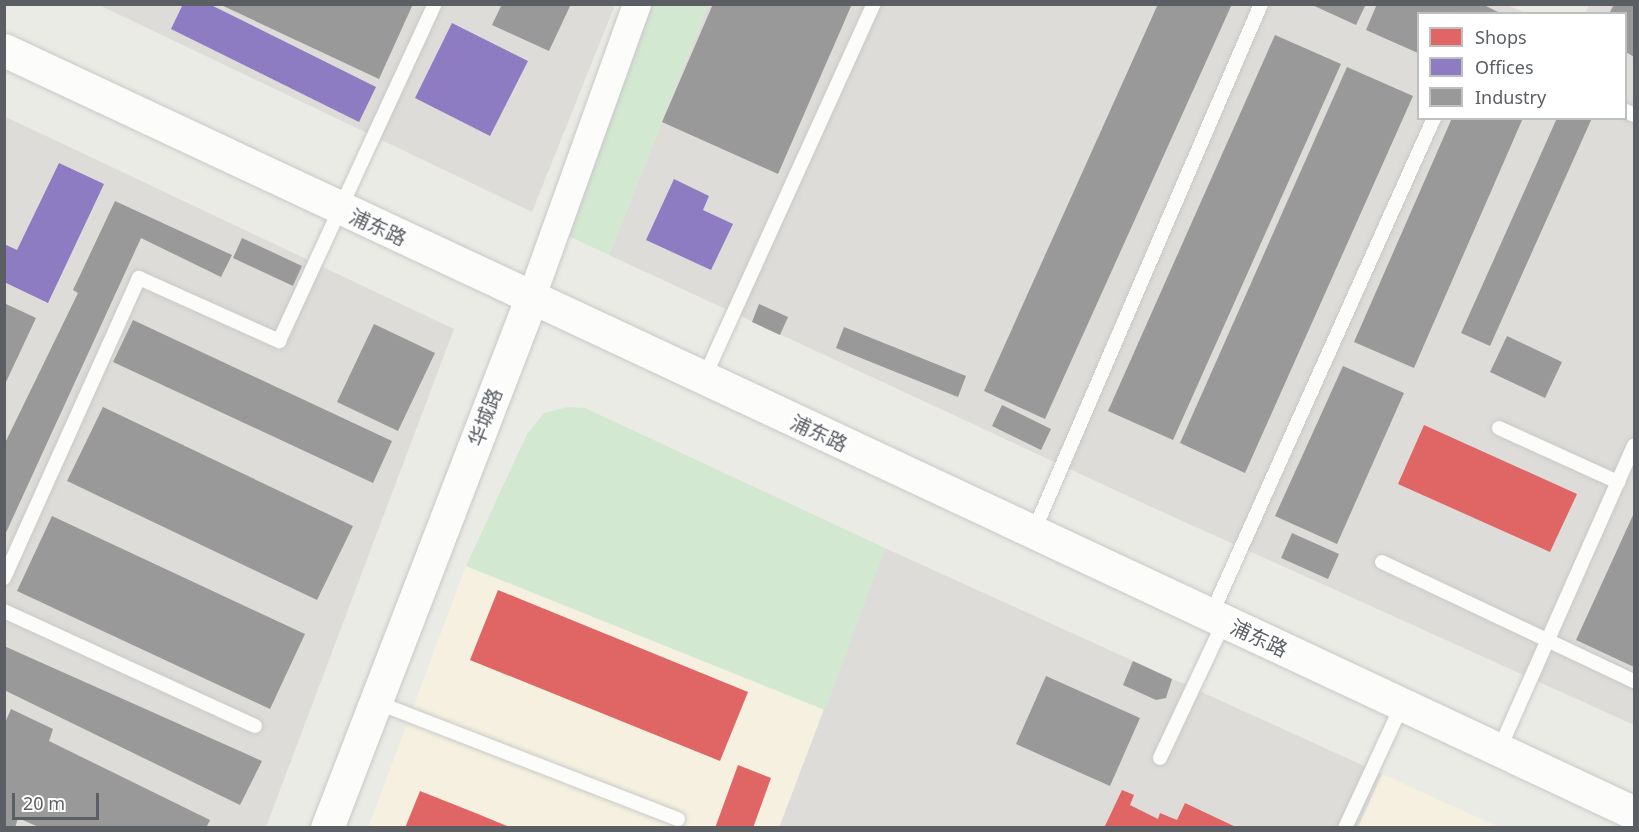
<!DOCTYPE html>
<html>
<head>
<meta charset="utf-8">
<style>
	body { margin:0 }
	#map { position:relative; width:1639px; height:832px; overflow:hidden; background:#ebebe6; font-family:"Noto Sans","Noto Sans SC",sans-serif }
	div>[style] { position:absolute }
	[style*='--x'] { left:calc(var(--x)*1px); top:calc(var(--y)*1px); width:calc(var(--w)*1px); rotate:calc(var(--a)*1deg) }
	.commercial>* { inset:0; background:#f5f0df }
	.industrial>* { inset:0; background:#dedcd9 }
	.green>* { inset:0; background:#d3e8d1 }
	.shops>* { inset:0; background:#e06666 }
	.offices>* { inset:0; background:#8e7cc3 }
	.industry>* { inset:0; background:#999 }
	.roads { filter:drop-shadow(0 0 2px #c8c9c8) drop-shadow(0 0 2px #c8c9c8) }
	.service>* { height:14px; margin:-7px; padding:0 7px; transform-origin:7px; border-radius:7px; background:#fcfcfb }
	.minor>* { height:28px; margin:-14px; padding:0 14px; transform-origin:14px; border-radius:14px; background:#fcfcfb }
	.tertiary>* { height:33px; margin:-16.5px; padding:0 16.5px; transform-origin:16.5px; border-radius:16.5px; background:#fcfcfb }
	span { translate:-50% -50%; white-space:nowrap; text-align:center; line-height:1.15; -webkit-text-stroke:6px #fff; paint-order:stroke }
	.street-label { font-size:20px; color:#5b5f64 }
	.frame { position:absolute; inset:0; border:6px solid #5b5f64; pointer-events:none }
	.legend { position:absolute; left:1417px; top:12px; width:210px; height:108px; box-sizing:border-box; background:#fff; border:2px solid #bdbfc1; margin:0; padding:8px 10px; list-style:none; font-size:18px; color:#5b5f64 }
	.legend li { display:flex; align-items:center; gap:12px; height:30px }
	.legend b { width:30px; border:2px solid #bdbfc1 }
	.scale { position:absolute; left:12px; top:793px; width:87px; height:27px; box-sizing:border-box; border:3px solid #5b5f64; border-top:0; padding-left:8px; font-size:18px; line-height:21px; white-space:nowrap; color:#5b5f64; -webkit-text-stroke:4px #fff; paint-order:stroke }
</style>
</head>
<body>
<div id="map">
	<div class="commercial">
		<div style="clip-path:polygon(466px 566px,825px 710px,779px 827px,368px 828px)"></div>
		<div style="clip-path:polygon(1382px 774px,1499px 827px,1358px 827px)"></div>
	</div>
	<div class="industrial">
		<div style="clip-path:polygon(99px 5px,615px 5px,532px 212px)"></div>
		<div style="clip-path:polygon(708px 5px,1507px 5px,1526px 13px,1418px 14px,1418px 118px,1626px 118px,1626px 14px,1585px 13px,1589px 5px,1634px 5px,1634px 725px,1147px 505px,609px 255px)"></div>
		<div style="clip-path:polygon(4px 116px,454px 329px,266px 827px,5px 827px)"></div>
		<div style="clip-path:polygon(885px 548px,1382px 774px,1358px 827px,779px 828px)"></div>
	</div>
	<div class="green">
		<div style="clip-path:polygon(648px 5px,708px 5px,609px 255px,562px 233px)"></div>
		<div style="clip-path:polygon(568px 407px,585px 408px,885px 548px,825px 710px,466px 566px,527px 434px,544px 413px)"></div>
	</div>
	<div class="shops">
		<div style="clip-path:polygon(1424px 425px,1577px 494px,1550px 552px,1398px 484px)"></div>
		<div style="clip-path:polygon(498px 590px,748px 692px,720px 761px,470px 660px)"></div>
		<div style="clip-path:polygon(738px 765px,771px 778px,753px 828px,715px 828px)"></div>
		<div style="clip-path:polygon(1122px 790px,1134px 795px,1130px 805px,1158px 819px,1160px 813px,1177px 820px,1185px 803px,1238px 828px,1104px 828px)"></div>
		<div style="clip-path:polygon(420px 791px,478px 814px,512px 828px,405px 828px)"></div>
	</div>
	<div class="offices">
		<div style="clip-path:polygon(183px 4px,209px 4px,376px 87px,359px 122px,171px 29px)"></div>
		<div style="clip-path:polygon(452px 23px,528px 61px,490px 136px,415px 98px)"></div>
		<div style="clip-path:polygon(59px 163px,104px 184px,48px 303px,4px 282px,4px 244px,17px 250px)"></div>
		<div style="clip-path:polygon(674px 179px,709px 196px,703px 210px,733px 224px,711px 270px,646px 240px)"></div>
	</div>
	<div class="industry">
		<div style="clip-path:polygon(219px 4px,413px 4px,379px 79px)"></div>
		<div style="clip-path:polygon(502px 4px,571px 4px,549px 51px,492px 25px)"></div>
		<div style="clip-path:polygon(713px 4px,852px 4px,778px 174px,662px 122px)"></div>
		<div style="clip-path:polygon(1158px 4px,1232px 4px,1045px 419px,984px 391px)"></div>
		<div style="clip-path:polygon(1310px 4px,1366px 4px,1356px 25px)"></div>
		<div style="clip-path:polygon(1377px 4px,1482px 4px,1502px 14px,1418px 14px,1418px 53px,1366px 30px)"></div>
		<div style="clip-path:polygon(1614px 4px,1634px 4px,1634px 57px,1626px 52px,1626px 14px,1609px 14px)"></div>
		<div style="clip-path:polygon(1275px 35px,1341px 64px,1173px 440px,1108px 411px)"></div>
		<div style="clip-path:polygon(1347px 67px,1413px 96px,1245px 473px,1180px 443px)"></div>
		<div style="clip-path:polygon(1452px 118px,1523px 118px,1414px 368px,1354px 342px)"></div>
		<div style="clip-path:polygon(1557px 118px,1592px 118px,1490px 346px,1461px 333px)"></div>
		<div style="clip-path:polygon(115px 201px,232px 255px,221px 277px,141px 238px,4px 537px,4px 445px,78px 293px,73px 290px)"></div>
		<div style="clip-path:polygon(242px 238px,302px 266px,293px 286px,233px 258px)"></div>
		<div style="clip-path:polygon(4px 303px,36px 318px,6px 382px,4px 382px)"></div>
		<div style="clip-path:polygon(759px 304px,788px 317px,780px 335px,752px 322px)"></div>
		<div style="clip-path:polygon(133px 320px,392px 441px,373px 483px,113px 362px)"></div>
		<div style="clip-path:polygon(374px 324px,435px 353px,398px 431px,337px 402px)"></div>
		<div style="clip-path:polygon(844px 327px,966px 376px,958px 397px,836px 348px)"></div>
		<div style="clip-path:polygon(1507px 336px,1562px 362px,1545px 398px,1490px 372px)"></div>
		<div style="clip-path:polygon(1343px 366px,1404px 393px,1337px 544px,1275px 516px)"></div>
		<div style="clip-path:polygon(1002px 405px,1051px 429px,1041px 450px,992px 426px)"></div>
		<div style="clip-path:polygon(103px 407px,353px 526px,317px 600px,67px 481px)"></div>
		<div style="clip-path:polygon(1634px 513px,1634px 667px,1576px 640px)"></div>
		<div style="clip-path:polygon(52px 516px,305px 634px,270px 709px,17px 591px)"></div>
		<div style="clip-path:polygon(1292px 533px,1339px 554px,1328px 579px,1281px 558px)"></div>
		<div style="clip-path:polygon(4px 646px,262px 761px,240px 805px,4px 690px)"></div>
		<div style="clip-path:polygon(1133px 661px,1172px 679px,1166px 698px,1156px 700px,1123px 685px)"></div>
		<div style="clip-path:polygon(1046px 676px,1140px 718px,1110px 786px,1016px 744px)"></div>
		<div style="clip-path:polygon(11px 709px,53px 729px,49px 741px,210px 820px,206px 828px,41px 828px,18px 818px,15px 828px,4px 828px,4px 725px)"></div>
	</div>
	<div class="roads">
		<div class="service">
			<div style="--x:1626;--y:111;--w:9;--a:27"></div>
			<div style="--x:704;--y:378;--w:411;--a:-65.6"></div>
			<div style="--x:1499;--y:428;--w:131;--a:24.4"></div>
			<div style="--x:1033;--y:533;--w:576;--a:-66.68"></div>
			<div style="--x:1382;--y:562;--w:279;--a:25.3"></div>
			<div style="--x:4;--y:578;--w:329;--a:-65.8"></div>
			<div style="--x:139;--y:278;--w:154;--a:24.2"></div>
			<div style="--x:279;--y:341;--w:371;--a:-65.2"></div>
			<div style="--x:4;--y:611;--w:276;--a:24.6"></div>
			<div style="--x:1211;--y:615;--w:545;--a:-65.83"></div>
			<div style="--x:376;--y:702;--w:324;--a:21.2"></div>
			<div style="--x:1499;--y:750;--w:333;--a:-66.1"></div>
			<div style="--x:1160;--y:758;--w:150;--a:-64.8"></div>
			<div style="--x:1345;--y:828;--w:136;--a:-65.1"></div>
		</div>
		<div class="minor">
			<div style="--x:531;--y:299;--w:313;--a:-70.2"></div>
		</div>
		<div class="tertiary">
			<div style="--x:4;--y:50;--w:1800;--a:25.08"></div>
			<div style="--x:327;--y:828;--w:567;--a:-68.91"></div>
		</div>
	</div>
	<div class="street-label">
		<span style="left:378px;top:227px;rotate:25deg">浦东路</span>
		<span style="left:485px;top:417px;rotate:-69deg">华城路</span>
		<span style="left:819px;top:433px;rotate:25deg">浦东路</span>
		<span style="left:1259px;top:638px;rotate:25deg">浦东路</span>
	</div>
	<div class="frame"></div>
	<ul class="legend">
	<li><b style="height:16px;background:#e06666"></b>Shops</li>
	<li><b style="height:16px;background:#8e7cc3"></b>Offices</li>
	<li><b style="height:16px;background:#999"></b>Industry</li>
	</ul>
	<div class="scale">20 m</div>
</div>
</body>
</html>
